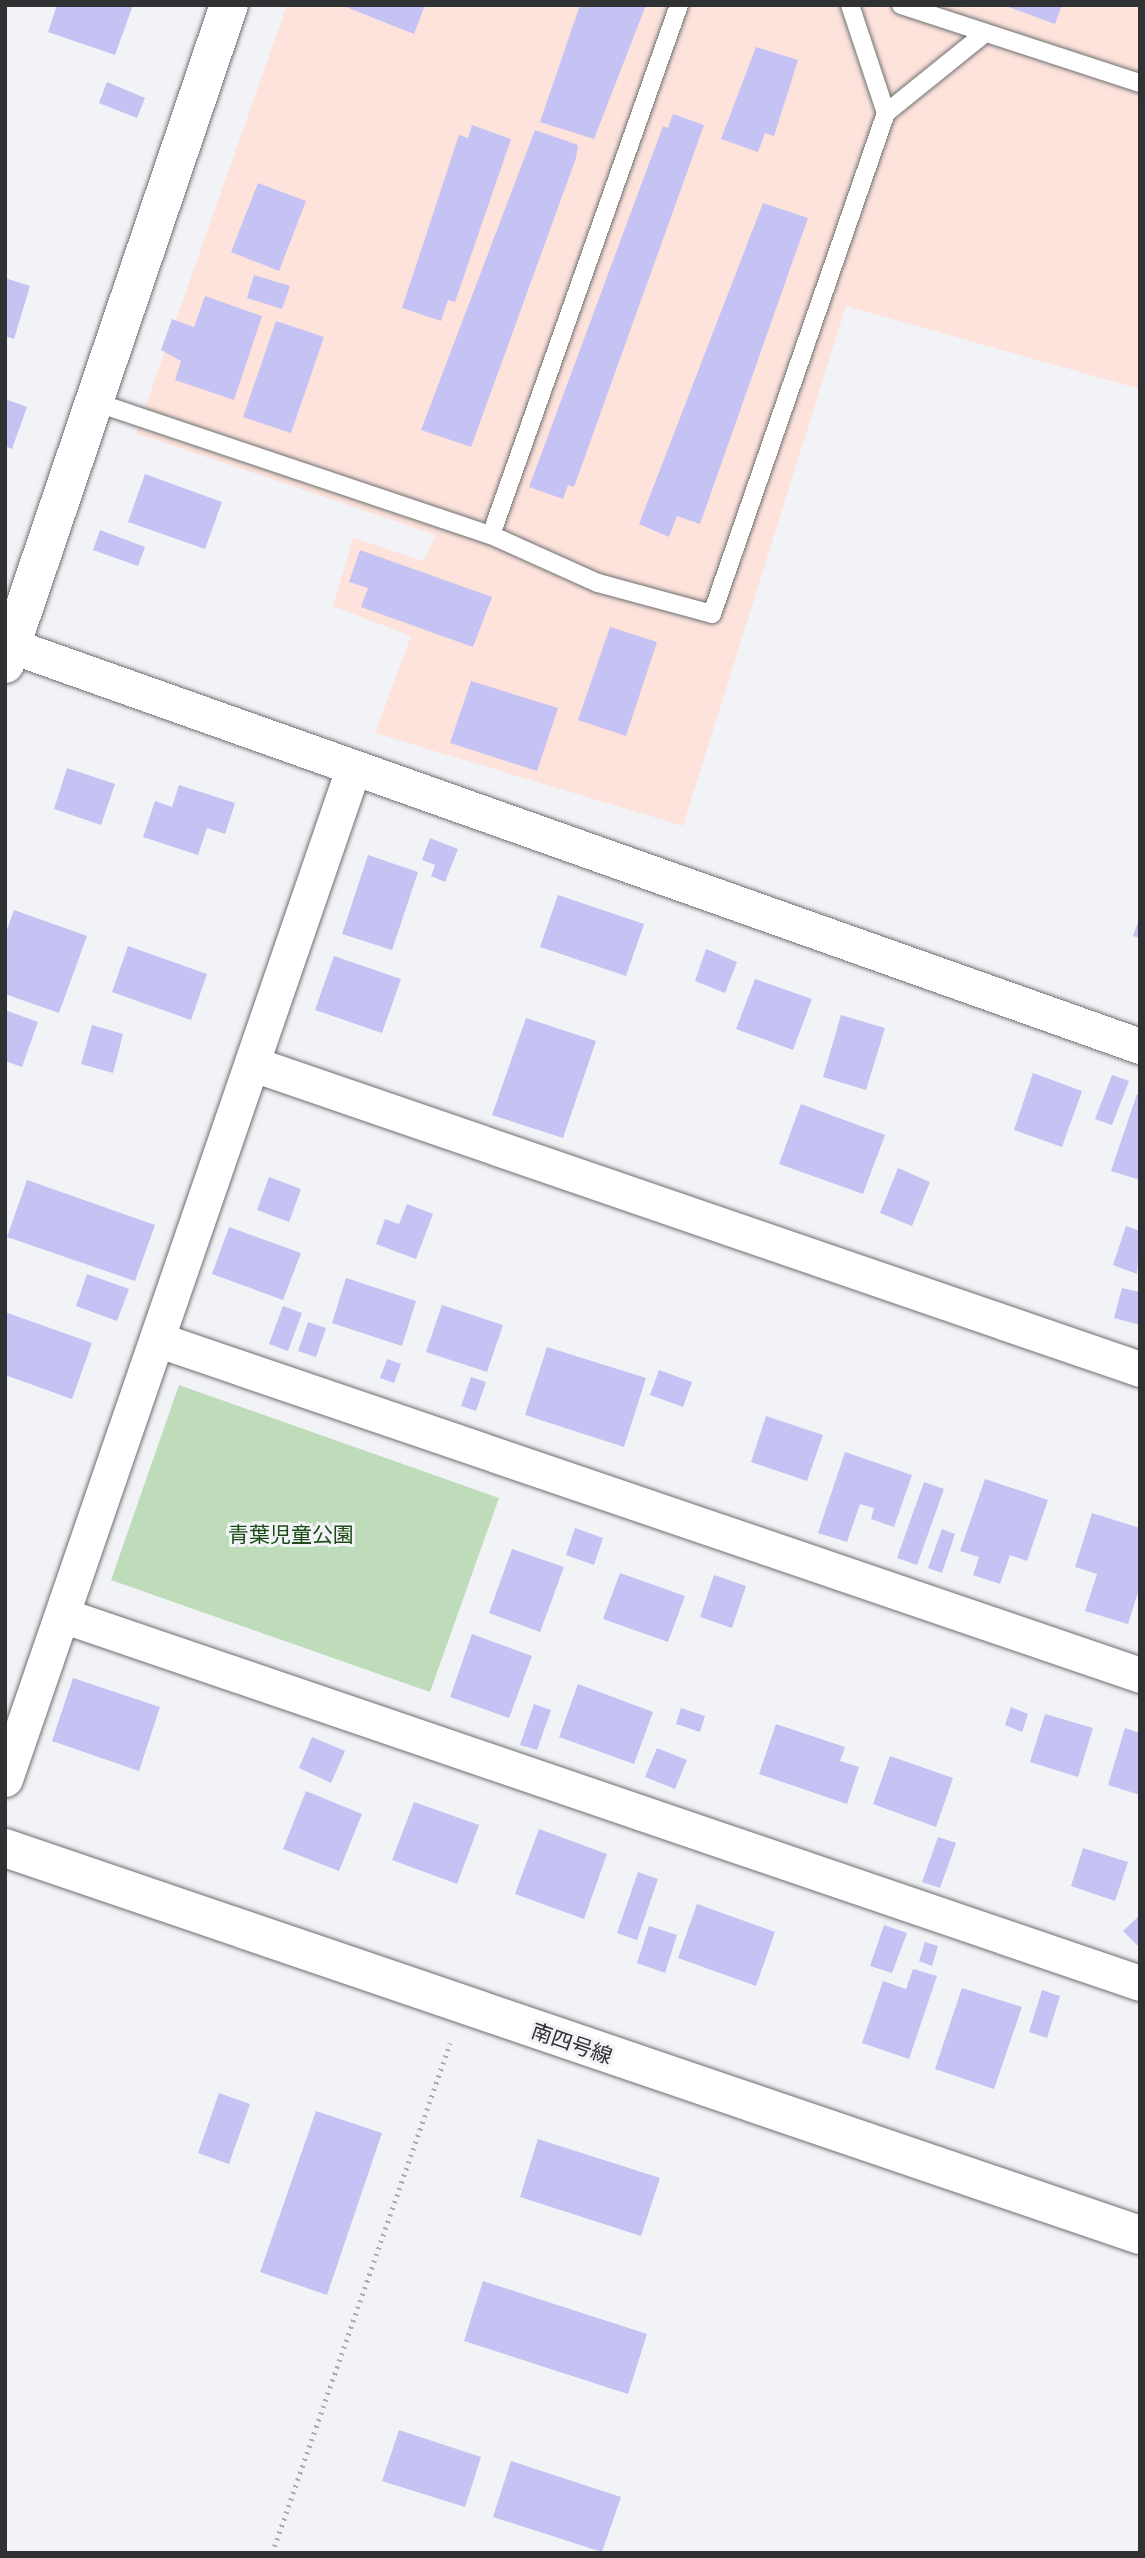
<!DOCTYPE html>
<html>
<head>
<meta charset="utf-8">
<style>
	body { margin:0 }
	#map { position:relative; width:1145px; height:2558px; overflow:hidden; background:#f2f3f7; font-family:"Titillium Web","Noto Sans JP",sans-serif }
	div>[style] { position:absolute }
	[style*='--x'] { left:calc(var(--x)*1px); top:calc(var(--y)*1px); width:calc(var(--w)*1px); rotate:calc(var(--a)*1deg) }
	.education>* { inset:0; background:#fde3db }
	.green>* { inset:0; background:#bedcba }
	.building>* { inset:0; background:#c5c3f4 }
	.path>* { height:4.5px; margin-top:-2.25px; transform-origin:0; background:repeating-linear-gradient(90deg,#acadb0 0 2px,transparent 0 7px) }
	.roads { filter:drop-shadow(0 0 2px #6e6f72) drop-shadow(0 0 2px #6e6f72) }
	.lane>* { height:18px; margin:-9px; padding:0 9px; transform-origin:9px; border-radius:9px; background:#fff }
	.street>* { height:35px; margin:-17.5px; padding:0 17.5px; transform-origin:17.5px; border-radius:17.5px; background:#fff }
	.secondary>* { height:38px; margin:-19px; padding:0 19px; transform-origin:19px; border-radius:19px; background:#fff }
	span { translate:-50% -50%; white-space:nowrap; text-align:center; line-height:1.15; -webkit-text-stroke:6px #f2f3f7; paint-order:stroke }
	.park-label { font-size:21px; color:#1b4b15 }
	.street-label { font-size:21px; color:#303132 }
	.frame { position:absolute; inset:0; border:7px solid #303132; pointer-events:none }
</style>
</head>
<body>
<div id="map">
	<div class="education">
		<div style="clip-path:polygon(287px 5px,1140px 5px,1140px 389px,846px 306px,683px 826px,375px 733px,411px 636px,333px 606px,353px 538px,423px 561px,436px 535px,136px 433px)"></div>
	</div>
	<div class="green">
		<div style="clip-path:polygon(179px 1385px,499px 1498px,430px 1692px,111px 1580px)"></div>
	</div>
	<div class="building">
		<div style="clip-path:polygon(57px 5px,133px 5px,115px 55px,48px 32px)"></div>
		<div style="clip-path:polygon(341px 5px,425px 5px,414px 34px)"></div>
		<div style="clip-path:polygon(580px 5px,646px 5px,594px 139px,540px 122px)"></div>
		<div style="clip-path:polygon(1003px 5px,1062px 5px,1055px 24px)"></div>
		<div style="clip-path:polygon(756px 47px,798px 60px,774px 136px,765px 133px,758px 152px,721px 139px)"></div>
		<div style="clip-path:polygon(107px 82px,145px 98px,137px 118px,99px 103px)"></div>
		<div style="clip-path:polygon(673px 114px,704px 125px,574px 487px,568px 485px,563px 499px,529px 487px,663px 126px,668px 128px)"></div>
		<div style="clip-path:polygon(472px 125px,511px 139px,455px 302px,448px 300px,441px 321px,402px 308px,459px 135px,468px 138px)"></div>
		<div style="clip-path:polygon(535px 130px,578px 145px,576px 158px,471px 447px,421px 430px)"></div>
		<div style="clip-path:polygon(258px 183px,306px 201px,279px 271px,231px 252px)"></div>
		<div style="clip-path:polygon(763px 203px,808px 218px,700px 524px,677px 516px,669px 537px,639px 524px)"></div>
		<div style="clip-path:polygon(254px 275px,290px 286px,282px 309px,247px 298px)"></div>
		<div style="clip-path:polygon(5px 278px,30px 286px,14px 339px,5px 336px)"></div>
		<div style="clip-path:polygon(205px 296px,262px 316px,234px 400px,175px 380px,181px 361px,161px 350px,172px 319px,194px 327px)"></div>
		<div style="clip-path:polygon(276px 321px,324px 337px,291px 433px,243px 417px)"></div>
		<div style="clip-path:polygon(5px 399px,27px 407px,12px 449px,5px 446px)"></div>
		<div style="clip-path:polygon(145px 474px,222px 502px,205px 549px,128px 522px)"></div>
		<div style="clip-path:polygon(100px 530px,145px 547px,138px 566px,93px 550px)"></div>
		<div style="clip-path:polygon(360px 550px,492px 597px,473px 647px,361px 607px,368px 588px,349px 582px)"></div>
		<div style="clip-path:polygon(610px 627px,657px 642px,626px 736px,578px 720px)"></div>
		<div style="clip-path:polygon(471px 681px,558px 708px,537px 771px,450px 743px)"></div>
		<div style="clip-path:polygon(67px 768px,115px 784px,101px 825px,54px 809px)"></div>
		<div style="clip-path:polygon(179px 785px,235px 803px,225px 834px,207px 828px,198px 855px,143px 837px,155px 801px,172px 807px)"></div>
		<div style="clip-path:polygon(430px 838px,458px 849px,445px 882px,431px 876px,435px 865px,422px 860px)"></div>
		<div style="clip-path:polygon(368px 855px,418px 872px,392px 950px,342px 934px)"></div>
		<div style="clip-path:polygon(558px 895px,644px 924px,626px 976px,540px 947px)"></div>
		<div style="clip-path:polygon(14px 910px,87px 936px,59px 1013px,5px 994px,5px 935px)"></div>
		<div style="clip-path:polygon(1140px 917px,1140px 938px,1133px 936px)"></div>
		<div style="clip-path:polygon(128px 946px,207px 974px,191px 1020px,112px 992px)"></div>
		<div style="clip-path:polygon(706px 949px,737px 962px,725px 993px,695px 981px)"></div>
		<div style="clip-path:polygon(334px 956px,401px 979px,382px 1033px,315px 1010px)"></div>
		<div style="clip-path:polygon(755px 979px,812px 999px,793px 1050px,736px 1029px)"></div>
		<div style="clip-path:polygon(5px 1010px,38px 1022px,22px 1067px,5px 1061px)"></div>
		<div style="clip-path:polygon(841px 1015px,885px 1028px,866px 1090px,823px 1077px)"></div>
		<div style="clip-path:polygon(526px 1018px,596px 1041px,563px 1138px,492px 1115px)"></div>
		<div style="clip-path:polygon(92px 1025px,123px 1034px,113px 1073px,81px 1064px)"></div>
		<div style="clip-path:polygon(1033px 1073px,1082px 1091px,1062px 1147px,1014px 1130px)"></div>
		<div style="clip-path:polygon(1112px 1075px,1129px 1081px,1112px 1125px,1095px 1119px)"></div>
		<div style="clip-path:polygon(1137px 1094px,1140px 1094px,1140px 1180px,1111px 1171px)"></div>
		<div style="clip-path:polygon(801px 1104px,885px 1135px,863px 1194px,779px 1164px)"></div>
		<div style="clip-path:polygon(898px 1168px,930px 1182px,912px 1226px,880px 1213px)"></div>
		<div style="clip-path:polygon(269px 1177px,301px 1189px,289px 1222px,257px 1210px)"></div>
		<div style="clip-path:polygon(27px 1180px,155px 1225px,135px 1281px,7px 1237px)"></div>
		<div style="clip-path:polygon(407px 1204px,433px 1214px,416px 1259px,376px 1244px,385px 1219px,399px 1224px)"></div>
		<div style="clip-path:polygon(1126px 1226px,1140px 1231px,1137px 1274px,1113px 1265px)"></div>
		<div style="clip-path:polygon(229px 1227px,301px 1253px,283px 1300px,212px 1274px)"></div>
		<div style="clip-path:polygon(87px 1274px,129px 1289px,117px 1321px,76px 1306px)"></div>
		<div style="clip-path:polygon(346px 1278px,416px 1301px,402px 1346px,332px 1323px)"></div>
		<div style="clip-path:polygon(1122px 1288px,1140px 1292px,1140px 1325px,1114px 1318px)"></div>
		<div style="clip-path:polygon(442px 1305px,503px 1325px,487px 1372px,426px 1352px)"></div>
		<div style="clip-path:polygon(283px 1306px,302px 1313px,288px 1351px,269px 1344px)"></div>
		<div style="clip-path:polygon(5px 1312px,92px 1343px,72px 1399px,5px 1375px)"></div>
		<div style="clip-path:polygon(308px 1322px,326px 1328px,316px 1357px,298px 1351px)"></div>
		<div style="clip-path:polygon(547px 1347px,646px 1378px,624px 1447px,525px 1415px)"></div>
		<div style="clip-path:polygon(387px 1359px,401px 1364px,394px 1383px,380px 1378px)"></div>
		<div style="clip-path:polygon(659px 1370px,692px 1382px,683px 1407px,650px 1395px)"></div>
		<div style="clip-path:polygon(471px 1377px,486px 1382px,476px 1411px,461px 1406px)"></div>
		<div style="clip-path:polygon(766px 1416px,823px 1435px,807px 1481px,751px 1462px)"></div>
		<div style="clip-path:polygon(845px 1452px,912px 1475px,894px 1527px,871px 1519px,874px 1508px,860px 1504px,847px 1542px,818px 1533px)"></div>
		<div style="clip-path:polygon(985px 1479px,1048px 1500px,1027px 1561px,1010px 1555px,1000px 1584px,973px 1575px,979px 1557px,960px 1551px)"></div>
		<div style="clip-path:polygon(924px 1482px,944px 1489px,917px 1565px,897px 1558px)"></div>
		<div style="clip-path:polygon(1092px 1513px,1140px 1528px,1140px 1586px,1128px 1624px,1085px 1611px,1097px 1574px,1075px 1567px)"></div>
		<div style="clip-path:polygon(575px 1528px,603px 1538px,594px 1565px,566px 1555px)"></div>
		<div style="clip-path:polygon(942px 1529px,955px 1534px,942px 1573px,928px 1568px)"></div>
		<div style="clip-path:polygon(512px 1549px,564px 1567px,540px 1632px,489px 1613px)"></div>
		<div style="clip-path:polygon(620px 1573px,685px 1596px,668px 1642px,603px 1619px)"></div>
		<div style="clip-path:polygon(714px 1575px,746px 1586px,732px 1628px,700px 1617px)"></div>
		<div style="clip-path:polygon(472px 1634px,532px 1656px,509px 1718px,450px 1697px)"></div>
		<div style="clip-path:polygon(73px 1678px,160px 1707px,139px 1771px,52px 1741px)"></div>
		<div style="clip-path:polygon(578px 1684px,653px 1712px,634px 1764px,559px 1737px)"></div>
		<div style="clip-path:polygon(534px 1704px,551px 1710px,537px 1750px,520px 1745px)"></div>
		<div style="clip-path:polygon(1011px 1707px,1028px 1714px,1022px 1732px,1005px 1725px)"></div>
		<div style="clip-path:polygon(681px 1708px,705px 1716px,700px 1732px,676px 1724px)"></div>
		<div style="clip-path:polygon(1045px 1714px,1093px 1728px,1078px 1777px,1030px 1762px)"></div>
		<div style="clip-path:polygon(776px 1724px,845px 1747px,840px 1761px,859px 1767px,847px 1804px,759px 1774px)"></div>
		<div style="clip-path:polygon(1125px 1728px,1140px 1733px,1140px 1795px,1108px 1785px)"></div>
		<div style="clip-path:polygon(312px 1737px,345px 1751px,331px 1783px,299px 1768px)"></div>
		<div style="clip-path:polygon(657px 1748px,687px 1760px,675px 1789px,645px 1777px)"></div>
		<div style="clip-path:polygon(890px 1756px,953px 1778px,936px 1827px,873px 1804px)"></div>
		<div style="clip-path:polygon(306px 1791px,362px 1814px,339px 1871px,283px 1849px)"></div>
		<div style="clip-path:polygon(414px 1802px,479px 1825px,457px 1884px,392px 1860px)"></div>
		<div style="clip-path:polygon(539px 1829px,607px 1854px,584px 1919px,515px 1894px)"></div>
		<div style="clip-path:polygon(938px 1837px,956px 1843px,940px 1888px,922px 1882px)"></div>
		<div style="clip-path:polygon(1083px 1848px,1128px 1862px,1115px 1901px,1071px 1886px)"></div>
		<div style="clip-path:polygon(638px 1872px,658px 1879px,637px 1940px,617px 1933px)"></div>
		<div style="clip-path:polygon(697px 1904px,775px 1932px,756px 1986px,678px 1958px)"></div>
		<div style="clip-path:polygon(1140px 1915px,1140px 1944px,1138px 1946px,1123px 1931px)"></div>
		<div style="clip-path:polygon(884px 1925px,907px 1933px,892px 1973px,870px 1966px)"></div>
		<div style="clip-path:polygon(649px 1926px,677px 1935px,665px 1973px,637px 1963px)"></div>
		<div style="clip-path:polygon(925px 1942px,938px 1946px,932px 1966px,919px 1961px)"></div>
		<div style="clip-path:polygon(913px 1969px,937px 1976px,909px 2059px,862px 2043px,883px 1981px,906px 1989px)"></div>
		<div style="clip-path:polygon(962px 1988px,1022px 2007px,994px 2089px,935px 2069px)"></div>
		<div style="clip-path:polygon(1042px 1990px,1060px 1996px,1047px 2038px,1029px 2032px)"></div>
		<div style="clip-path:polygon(219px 2093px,250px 2104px,229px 2164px,198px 2153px)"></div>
		<div style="clip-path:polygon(316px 2111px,382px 2133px,327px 2295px,260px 2272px)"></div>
		<div style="clip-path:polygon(538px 2139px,660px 2178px,641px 2236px,520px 2197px)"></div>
		<div style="clip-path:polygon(483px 2281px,647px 2334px,628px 2394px,464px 2341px)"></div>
		<div style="clip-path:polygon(399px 2430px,481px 2457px,465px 2507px,382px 2481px)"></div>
		<div style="clip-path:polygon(511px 2461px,621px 2497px,602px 2552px,493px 2517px)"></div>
	</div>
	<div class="path">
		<div style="--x:272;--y:2553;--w:540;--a:-70.76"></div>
	</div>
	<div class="roads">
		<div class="lane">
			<div style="--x:901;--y:5;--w:251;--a:18.1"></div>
			<div style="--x:886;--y:113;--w:127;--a:-38.9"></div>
			<div style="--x:95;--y:402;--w:418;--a:18.6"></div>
			<div style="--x:491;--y:535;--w:117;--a:24.2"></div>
			<div style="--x:598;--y:583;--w:118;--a:15.2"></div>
			<div style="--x:712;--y:614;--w:530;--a:-70.85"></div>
			<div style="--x:886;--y:113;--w:114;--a:-108.4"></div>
			<div style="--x:491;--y:535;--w:562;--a:-70.47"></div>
		</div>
		<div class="street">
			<div style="--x:12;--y:646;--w:1197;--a:19.53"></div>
			<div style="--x:253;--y:1064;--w:938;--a:18.98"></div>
			<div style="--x:159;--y:1340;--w:1037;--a:18.85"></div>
			<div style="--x:62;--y:1615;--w:1139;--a:18.85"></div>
			<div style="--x:5;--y:1779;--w:1068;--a:-70.99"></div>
		</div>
		<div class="secondary">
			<div style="--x:5;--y:664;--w:696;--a:-71.23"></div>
			<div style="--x:5;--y:1848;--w:1199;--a:18.83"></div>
		</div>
	</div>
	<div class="park-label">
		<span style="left:291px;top:1534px">青葉児童公園</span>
	</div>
	<div class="street-label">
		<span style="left:572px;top:2043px;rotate:19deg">南四号線</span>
	</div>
	<div class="frame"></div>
</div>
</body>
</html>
